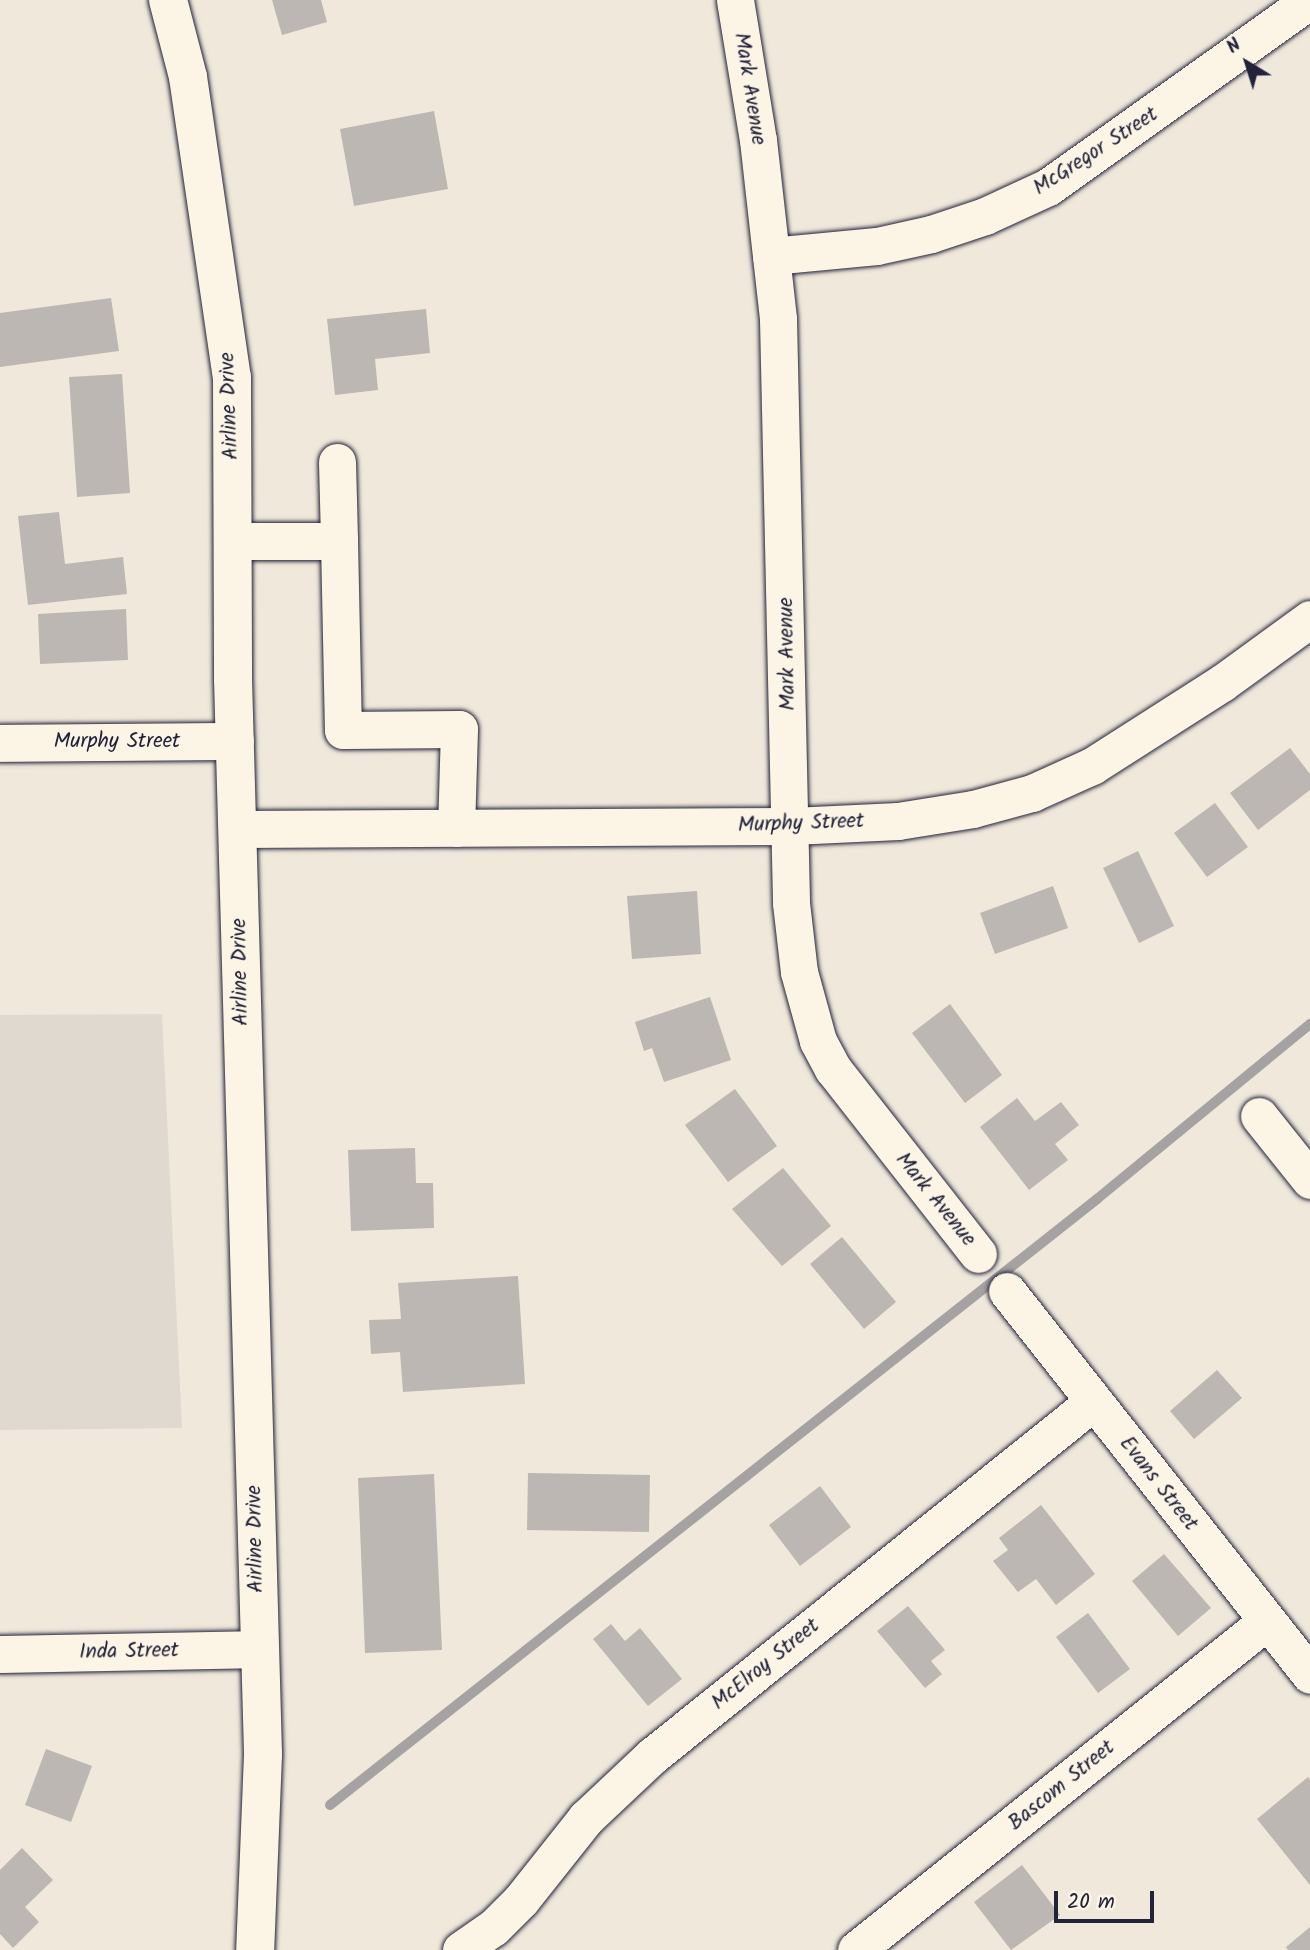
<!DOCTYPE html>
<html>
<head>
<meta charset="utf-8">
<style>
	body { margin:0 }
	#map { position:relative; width:1310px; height:1950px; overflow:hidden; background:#efe8db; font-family:Kalam,sans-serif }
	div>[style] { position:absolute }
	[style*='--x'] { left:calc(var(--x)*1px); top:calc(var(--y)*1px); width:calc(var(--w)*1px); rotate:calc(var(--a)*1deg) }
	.built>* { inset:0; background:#e0d9cf }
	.stream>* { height:10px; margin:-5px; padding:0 5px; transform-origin:5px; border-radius:5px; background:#a6a2a2 }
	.building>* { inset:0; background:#bcb7b3 }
	.roads { filter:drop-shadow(0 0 2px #22223b) drop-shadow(0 0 2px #22223b) }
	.minor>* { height:37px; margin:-18.5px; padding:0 18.5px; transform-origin:18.5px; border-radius:18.5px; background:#fcf5e5 }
	.major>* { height:38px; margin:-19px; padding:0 19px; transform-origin:19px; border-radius:19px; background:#fcf5e5 }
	span { translate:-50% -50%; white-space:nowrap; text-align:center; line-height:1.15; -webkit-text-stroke:5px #fcf5e5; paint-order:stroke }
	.street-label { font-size:21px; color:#22223b }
	.north { position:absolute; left:1212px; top:28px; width:70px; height:70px; -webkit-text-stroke:5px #fcf5e5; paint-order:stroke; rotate:322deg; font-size:19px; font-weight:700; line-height:28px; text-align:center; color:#22223b }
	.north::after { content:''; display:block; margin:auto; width:24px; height:32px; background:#22223b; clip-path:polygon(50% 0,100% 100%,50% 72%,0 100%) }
	.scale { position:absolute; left:1054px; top:1891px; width:100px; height:32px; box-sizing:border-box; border:4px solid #22223b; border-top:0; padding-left:9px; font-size:21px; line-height:24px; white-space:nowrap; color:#22223b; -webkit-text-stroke:5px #fcf5e5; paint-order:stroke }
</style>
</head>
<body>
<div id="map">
	<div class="built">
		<div style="clip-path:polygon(162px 1014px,182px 1428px,0 1430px,0 1015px)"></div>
	</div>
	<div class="stream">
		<div style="--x:330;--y:1805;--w:978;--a:-38.31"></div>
		<div style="--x:1097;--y:1199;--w:276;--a:-39.4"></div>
	</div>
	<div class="building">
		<div style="clip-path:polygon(272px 0,321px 0,327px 22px,282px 35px)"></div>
		<div style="clip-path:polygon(434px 111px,448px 189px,354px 206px,340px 129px)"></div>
		<div style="clip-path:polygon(111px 298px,119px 351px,0 367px,0 313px)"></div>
		<div style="clip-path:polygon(426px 309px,430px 353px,375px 359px,378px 390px,335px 395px,327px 319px)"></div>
		<div style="clip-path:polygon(122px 374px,130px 493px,77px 497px,69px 377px)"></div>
		<div style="clip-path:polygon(59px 512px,65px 564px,123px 557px,127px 594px,28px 605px,18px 516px)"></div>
		<div style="clip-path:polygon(126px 609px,128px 660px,40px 664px,38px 614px)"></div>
		<div style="clip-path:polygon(1290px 748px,1310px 774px,1310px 790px,1258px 830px,1230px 793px)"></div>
		<div style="clip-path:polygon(1215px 803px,1248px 847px,1207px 877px,1174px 833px)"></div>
		<div style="clip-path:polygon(1138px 851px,1174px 926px,1139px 943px,1103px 868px)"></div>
		<div style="clip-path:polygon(1053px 886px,1068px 928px,995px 954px,980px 913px)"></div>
		<div style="clip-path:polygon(697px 891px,701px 954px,632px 959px,627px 896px)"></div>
		<div style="clip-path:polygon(710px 997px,731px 1060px,664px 1082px,652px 1048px,644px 1051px,635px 1022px)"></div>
		<div style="clip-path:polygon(950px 1004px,1002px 1075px,965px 1103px,912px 1033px)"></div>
		<div style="clip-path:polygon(735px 1089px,777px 1146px,728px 1182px,685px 1125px)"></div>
		<div style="clip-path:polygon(1017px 1098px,1035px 1121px,1061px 1102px,1079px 1125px,1055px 1144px,1068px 1160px,1029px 1190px,980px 1127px)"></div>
		<div style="clip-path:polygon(415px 1148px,416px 1183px,433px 1183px,434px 1228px,351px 1231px,348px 1150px)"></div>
		<div style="clip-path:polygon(783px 1168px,831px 1226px,782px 1266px,732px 1209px)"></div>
		<div style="clip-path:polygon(842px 1237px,896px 1302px,864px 1329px,810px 1264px)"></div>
		<div style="clip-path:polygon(518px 1276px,525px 1384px,403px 1392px,400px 1352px,371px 1354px,369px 1320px,401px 1319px,398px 1283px)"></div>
		<div style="clip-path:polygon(1217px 1370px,1242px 1398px,1194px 1439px,1170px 1411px)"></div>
		<div style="clip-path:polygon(528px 1473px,650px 1475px,649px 1532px,527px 1530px)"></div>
		<div style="clip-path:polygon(434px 1474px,442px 1650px,365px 1653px,358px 1478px)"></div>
		<div style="clip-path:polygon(820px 1486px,851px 1527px,800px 1566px,769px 1525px)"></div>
		<div style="clip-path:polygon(1041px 1505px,1095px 1574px,1056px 1605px,1036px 1579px,1018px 1592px,993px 1561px,1008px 1550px,999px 1538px)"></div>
		<div style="clip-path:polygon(1164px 1554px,1211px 1608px,1178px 1636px,1132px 1581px)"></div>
		<div style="clip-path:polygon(908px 1606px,945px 1650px,931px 1661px,942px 1674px,925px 1688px,877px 1631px)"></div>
		<div style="clip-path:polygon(1088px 1613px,1130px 1669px,1098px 1693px,1056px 1637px)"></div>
		<div style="clip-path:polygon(611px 1624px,625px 1641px,640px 1628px,682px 1679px,648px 1706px,593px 1639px)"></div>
		<div style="clip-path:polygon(46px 1749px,92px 1766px,71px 1822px,25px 1805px)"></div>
		<div style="clip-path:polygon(1308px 1777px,1310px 1780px,1310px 1885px,1257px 1819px)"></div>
		<div style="clip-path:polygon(22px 1848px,53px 1880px,25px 1907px,39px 1922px,13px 1948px,0 1934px,0 1870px)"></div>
		<div style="clip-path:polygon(1022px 1865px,1060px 1915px,1011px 1950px,974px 1902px)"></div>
		<div style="clip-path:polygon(1310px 1927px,1310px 1950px,1288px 1950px,1286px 1947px)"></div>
	</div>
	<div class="roads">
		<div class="minor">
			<div style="--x:735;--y:0;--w:142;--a:80.7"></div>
			<div style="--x:758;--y:140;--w:180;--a:83.6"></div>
			<div style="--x:778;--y:319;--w:584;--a:88.72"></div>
			<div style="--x:791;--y:903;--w:69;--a:83.4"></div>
			<div style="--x:799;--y:972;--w:72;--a:74.6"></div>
			<div style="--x:818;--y:1041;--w:32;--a:62"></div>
			<div style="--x:833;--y:1069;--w:235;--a:51.9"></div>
			<div style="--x:771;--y:256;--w:106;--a:-5.4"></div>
			<div style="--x:877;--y:246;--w:55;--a:-12.5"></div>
			<div style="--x:931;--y:234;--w:57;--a:-18.4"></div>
			<div style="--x:985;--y:216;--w:69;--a:-24.7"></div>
			<div style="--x:1048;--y:187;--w:322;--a:-35.5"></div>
			<div style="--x:337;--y:462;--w:79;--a:88.5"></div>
			<div style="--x:233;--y:541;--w:106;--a:0"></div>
			<div style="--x:339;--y:541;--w:189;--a:88.8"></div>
			<div style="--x:343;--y:730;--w:116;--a:-0.5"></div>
			<div style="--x:459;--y:729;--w:99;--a:91.7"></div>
			<div style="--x:0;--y:743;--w:235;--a:-0.5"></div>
			<div style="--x:238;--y:829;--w:554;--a:-0.31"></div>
			<div style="--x:792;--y:826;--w:106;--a:-2.7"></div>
			<div style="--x:898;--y:821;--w:76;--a:-9.1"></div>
			<div style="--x:973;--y:809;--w:61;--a:-15.2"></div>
			<div style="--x:1032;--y:793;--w:66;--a:-24.2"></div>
			<div style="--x:1092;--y:766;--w:154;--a:-32.6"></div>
			<div style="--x:1222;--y:683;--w:109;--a:-36"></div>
			<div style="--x:1259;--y:1116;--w:82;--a:51.4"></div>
			<div style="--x:1007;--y:1291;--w:489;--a:51.7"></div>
			<div style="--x:0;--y:1654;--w:258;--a:-1.1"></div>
			<div style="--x:461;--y:1950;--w:39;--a:-35"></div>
			<div style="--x:493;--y:1928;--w:40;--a:-45"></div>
			<div style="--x:521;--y:1900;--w:105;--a:-51.6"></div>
			<div style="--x:586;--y:1818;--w:91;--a:-43.2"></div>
			<div style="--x:652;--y:1756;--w:566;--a:-38.75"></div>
			<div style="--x:856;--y:1950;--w:526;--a:-38.68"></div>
		</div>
		<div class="major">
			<div style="--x:168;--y:0;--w:80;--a:75.4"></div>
			<div style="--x:188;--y:77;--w:303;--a:81.7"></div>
			<div style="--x:232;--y:377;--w:302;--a:89.8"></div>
			<div style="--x:233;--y:679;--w:1076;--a:88.4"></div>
			<div style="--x:263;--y:1755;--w:195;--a:92.3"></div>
		</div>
	</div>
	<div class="street-label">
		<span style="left:749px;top:89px;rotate:81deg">Mark Avenue</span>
		<span style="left:1096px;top:152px;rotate:-33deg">McGregor Street</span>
		<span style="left:230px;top:406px;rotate:-92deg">Airline Drive</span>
		<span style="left:788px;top:654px;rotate:-91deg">Mark Avenue</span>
		<span style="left:117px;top:742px">Murphy Street</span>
		<span style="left:801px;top:824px;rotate:-2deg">Murphy Street</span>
		<span style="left:241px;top:972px;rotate:-91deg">Airline Drive</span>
		<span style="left:935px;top:1200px;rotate:51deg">Mark Avenue</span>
		<span style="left:1158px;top:1484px;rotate:52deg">Evans Street</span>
		<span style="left:256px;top:1539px;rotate:-91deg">Airline Drive</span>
		<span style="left:129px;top:1652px;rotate:-1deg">Inda Street</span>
		<span style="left:766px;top:1665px;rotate:-39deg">McElroy Street</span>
		<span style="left:1062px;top:1786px;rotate:-39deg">Bascom Street</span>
	</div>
	<div class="north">N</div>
	<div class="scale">20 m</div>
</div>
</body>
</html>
